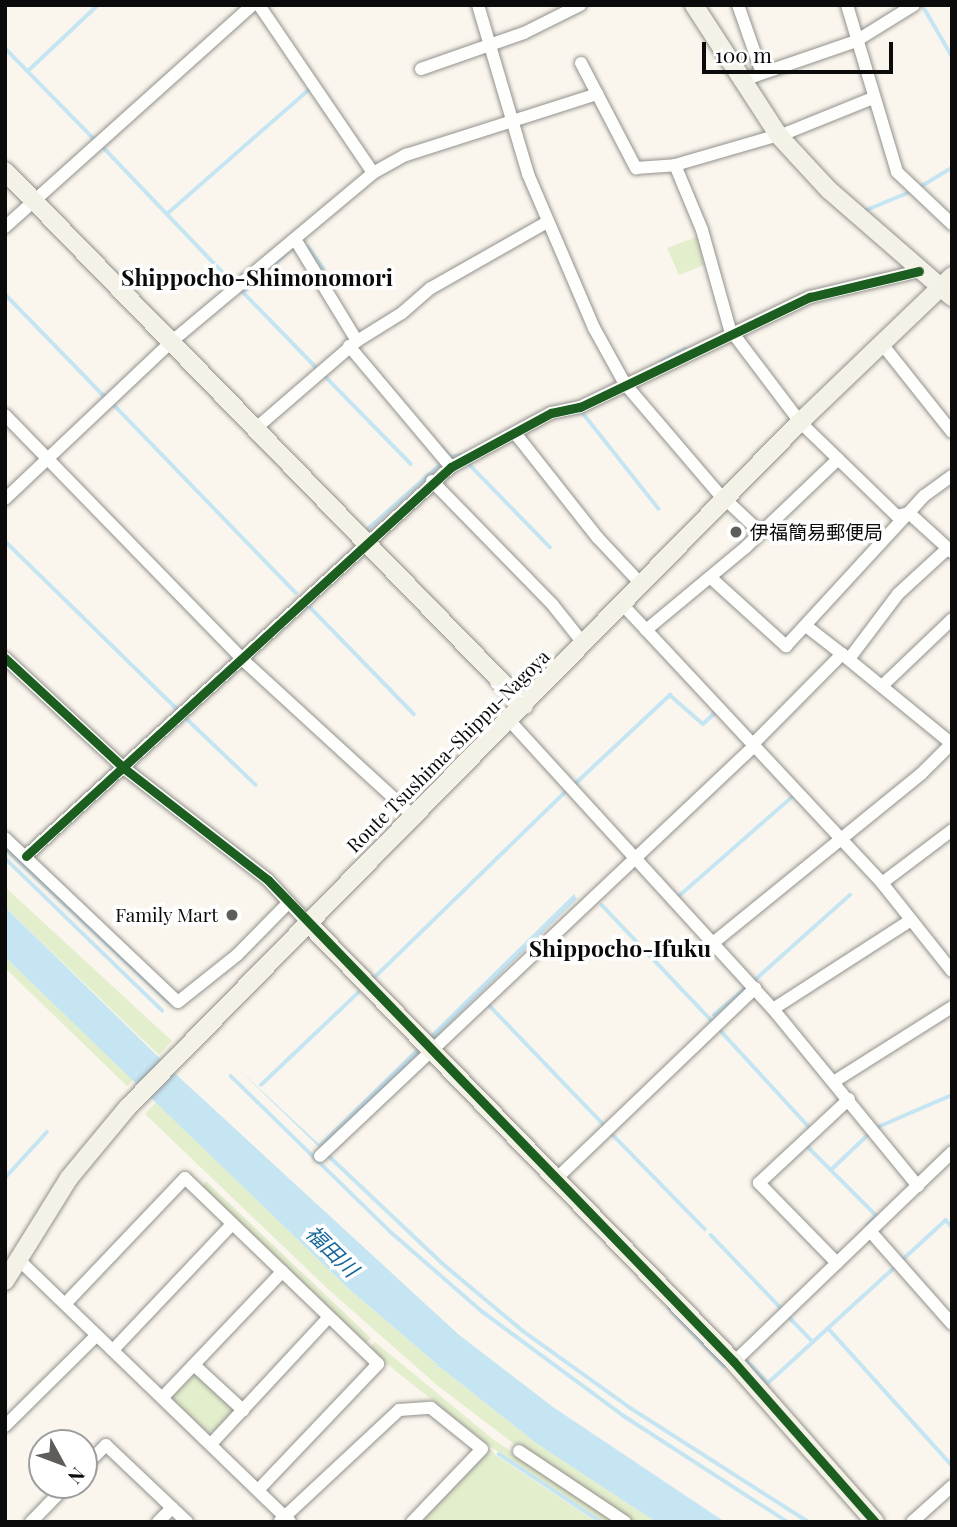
<!DOCTYPE html>
<html>
<head>
<meta charset="utf-8">
<style>
	body { margin:0 }
	#map { position:relative; width:957px; height:1527px; overflow:hidden; background:#faf6ed; font-family:"Playfair Display","Noto Sans JP",serif }
	div>[style] { position:absolute }
	[style*='--x'] { left:calc(var(--x)*1px); top:calc(var(--y)*1px); width:calc(var(--w)*1px); rotate:calc(var(--a)*1deg) }
	.green>* { inset:0; background:#e3eecd }
	.water>* { inset:0; background:#c5e5f3 }
	.stream>* { height:3.5px; margin:-1.75px; padding:0 1.75px; transform-origin:1.75px; border-radius:1.75px; background:#c5e5f3 }
	.roads { filter:drop-shadow(0 0 2px #93918d) drop-shadow(0 0 2px #93918d) }
	.street>* { height:12px; margin:-6px; padding:0 6px; transform-origin:6px; border-radius:6px; background:#fefefc }
	.secondary>* { height:18px; margin:-9px; padding:0 9px; transform-origin:9px; border-radius:9px; background:#f4f2e7 }
	.cycleway>* { height:9px; margin:-4.5px; padding:0 4.5px; transform-origin:4.5px; border-radius:4.5px; background:#1b5e20 }
	.dots>* { width:19px; height:19px; translate:-50% -50%; box-sizing:border-box; border:4px solid #fff; border-radius:50% }
	span { translate:-50% -50%; white-space:nowrap; text-align:center; line-height:1.15; -webkit-text-stroke:7px #fff; paint-order:stroke }
	.poi-label { font-size:19px; color:#0b0b0b }
	.left { translate:0 -50%; text-align:left }
	.right { translate:-100% -50%; text-align:right }
	.street-label { font-size:19px; color:#0b0b0b }
	.water-label { font-size:21px; color:#16669a; font-style:italic }
	.quarter-label { font-size:23px; color:#0b0b0b; font-weight:700 }
	.frame { position:absolute; inset:0; border:7px solid #0b0b0b; pointer-events:none }
	.north { position:absolute; left:28px; top:1429px; width:70px; height:70px; box-sizing:border-box; background:#fff; border:2px solid #9d9d9d; border-radius:50%; rotate:131deg; font-size:19px; font-weight:700; line-height:28px; text-align:center; color:#0b0b0b }
	.north::after { content:''; display:block; margin:auto; width:24px; height:32px; background:#5f5d5a; clip-path:polygon(50% 0,100% 100%,50% 72%,0 100%) }
	.scale { position:absolute; left:702px; top:42px; width:191px; height:32px; box-sizing:border-box; border:4px solid #0b0b0b; border-top:0; padding-left:9px; font-size:21px; line-height:24px; white-space:nowrap; color:#0b0b0b; -webkit-text-stroke:5px #fff; paint-order:stroke }
</style>
</head>
<body>
<div id="map">
	<div class="green">
		<div style="clip-path:polygon(699px 236px,704px 265px,679px 275px,667px 248px)"></div>
		<div style="clip-path:polygon(5px 887px,172px 1041px,159px 1055px,5px 907px)"></div>
		<div style="clip-path:polygon(5px 957px,133px 1080px,127px 1086px,5px 968px)"></div>
		<div style="clip-path:polygon(156px 1102px,349px 1289px,438px 1365px,436px 1369px,440px 1367px,536px 1443px,656px 1522px,631px 1522px,513px 1443px,438px 1386px,329px 1290px,145px 1114px)"></div>
		<div style="clip-path:polygon(206px 1181px,371px 1338px,366px 1343px,202px 1186px)"></div>
		<div style="clip-path:polygon(375px 1342px,494px 1440px,619px 1522px,603px 1522px,491px 1447px,387px 1364px,370px 1348px)"></div>
		<div style="clip-path:polygon(197px 1373px,232px 1407px,233px 1412px,216px 1430px,208px 1432px,174px 1401px,172px 1395px)"></div>
		<div style="clip-path:polygon(490px 1449px,497px 1456px,596px 1522px,420px 1522px)"></div>
	</div>
	<div class="water">
		<div style="clip-path:polygon(574px 894px,577px 899px,321px 1149px,233px 1064px,319px 1144px)"></div>
		<div style="clip-path:polygon(5px 907px,180px 1078px,458px 1334px,553px 1407px,725px 1522px,656px 1522px,536px 1443px,440px 1367px,435px 1368px,438px 1365px,349px 1289px,5px 957px)"></div>
	</div>
	<div class="stream">
		<div style="--x:923;--y:6;--w:58;--a:59.9"></div>
		<div style="--x:5;--y:48;--w:129;--a:45.6"></div>
		<div style="--x:28;--y:71;--w:96;--a:-43.3"></div>
		<div style="--x:103;--y:147;--w:188;--a:46.3"></div>
		<div style="--x:920;--y:187;--w:37;--a:-31"></div>
		<div style="--x:864;--y:211;--w:50;--a:-22.4"></div>
		<div style="--x:167;--y:214;--w:190;--a:-41.2"></div>
		<div style="--x:308;--y:247;--w:27;--a:54"></div>
		<div style="--x:328;--y:280;--w:10;--a:66"></div>
		<div style="--x:241;--y:290;--w:107;--a:45.8"></div>
		<div style="--x:243;--y:292;--w:59;--a:-41.6"></div>
		<div style="--x:5;--y:294;--w:145;--a:45.8"></div>
		<div style="--x:662;--y:361;--w:26;--a:-28"></div>
		<div style="--x:322;--y:373;--w:127;--a:45.6"></div>
		<div style="--x:115;--y:406;--w:260;--a:45.9"></div>
		<div style="--x:583;--y:413;--w:122;--a:51.6"></div>
		<div style="--x:442;--y:447;--w:13;--a:48"></div>
		<div style="--x:451;--y:457;--w:10;--a:-11"></div>
		<div style="--x:469;--y:464;--w:116;--a:45.7"></div>
		<div style="--x:368;--y:529;--w:95;--a:-41.6"></div>
		<div style="--x:5;--y:541;--w:242;--a:44.3"></div>
		<div style="--x:308;--y:605;--w:152;--a:45.8"></div>
		<div style="--x:187;--y:719;--w:95;--a:43.7"></div>
		<div style="--x:576;--y:783;--w:129;--a:-43.1"></div>
		<div style="--x:670;--y:695;--w:44;--a:41.3"></div>
		<div style="--x:703;--y:724;--w:16;--a:-43"></div>
		<div style="--x:5;--y:848;--w:224;--a:43.2"></div>
		<div style="--x:5;--y:858;--w:219;--a:44.1"></div>
		<div style="--x:679;--y:896;--w:149;--a:-41.2"></div>
		<div style="--x:602;--y:905;--w:160;--a:46.5"></div>
		<div style="--x:374;--y:978;--w:268;--a:-44.2"></div>
		<div style="--x:756;--y:979;--w:126;--a:-41.8"></div>
		<div style="--x:490;--y:1006;--w:163;--a:46.2"></div>
		<div style="--x:714;--y:1015;--w:42;--a:-40.2"></div>
		<div style="--x:719;--y:1029;--w:133;--a:47.4"></div>
		<div style="--x:231;--y:1076;--w:225;--a:44.3"></div>
		<div style="--x:392;--y:1233;--w:121;--a:41"></div>
		<div style="--x:483;--y:1312;--w:175;--a:36.4"></div>
		<div style="--x:624;--y:1416;--w:195;--a:32.9"></div>
		<div style="--x:261;--y:1085;--w:134;--a:-43.5"></div>
		<div style="--x:878;--y:1127;--w:81;--a:-23.4"></div>
		<div style="--x:612;--y:1134;--w:133;--a:45.6"></div>
		<div style="--x:808;--y:1147;--w:98;--a:45"></div>
		<div style="--x:877;--y:1216;--w:13;--a:135"></div>
		<div style="--x:329;--y:1156;--w:156;--a:43.4"></div>
		<div style="--x:442;--y:1263;--w:106;--a:40"></div>
		<div style="--x:523;--y:1331;--w:130;--a:35.6"></div>
		<div style="--x:629;--y:1407;--w:214;--a:32.6"></div>
		<div style="--x:831;--y:1170;--w:52;--a:-43.5"></div>
		<div style="--x:5;--y:1178;--w:62;--a:-47.6"></div>
		<div style="--x:711;--y:1235;--w:101;--a:46.2"></div>
		<div style="--x:900;--y:1262;--w:62;--a:-42.4"></div>
		<div style="--x:946;--y:1220;--w:9;--a:49"></div>
		<div style="--x:669;--y:1308;--w:80;--a:46.5"></div>
		<div style="--x:788;--y:1316;--w:36;--a:46"></div>
		<div style="--x:828;--y:1328;--w:185;--a:47.9"></div>
		<div style="--x:744;--y:1358;--w:35;--a:46"></div>
		<div style="--x:768;--y:1383;--w:172;--a:-42.4"></div>
		<div style="--x:499;--y:1454;--w:123;--a:33.7"></div>
	</div>
	<div class="roads">
		<div class="street">
			<div style="--x:259;--y:5;--w:203;--a:55.8"></div>
			<div style="--x:478;--y:5;--w:176;--a:73.5"></div>
			<div style="--x:528;--y:174;--w:168;--a:66.8"></div>
			<div style="--x:594;--y:328;--w:64;--a:61"></div>
			<div style="--x:625;--y:384;--w:153;--a:49.5"></div>
			<div style="--x:738;--y:5;--w:72;--a:70.6"></div>
			<div style="--x:847;--y:5;--w:174;--a:73.3"></div>
			<div style="--x:897;--y:172;--w:76;--a:43.4"></div>
			<div style="--x:581;--y:63;--w:119;--a:62.4"></div>
			<div style="--x:636;--y:168;--w:39;--a:-4"></div>
			<div style="--x:675;--y:165;--w:107;--a:-16.2"></div>
			<div style="--x:421;--y:69;--w:109;--a:-19.3"></div>
			<div style="--x:524;--y:33;--w:63;--a:-26.6"></div>
			<div style="--x:740;--y:81;--w:123;--a:-19"></div>
			<div style="--x:856;--y:41;--w:68;--a:-31.8"></div>
			<div style="--x:779;--y:136;--w:101;--a:-22"></div>
			<div style="--x:675;--y:165;--w:70;--a:67.4"></div>
			<div style="--x:702;--y:230;--w:107;--a:74.3"></div>
			<div style="--x:5;--y:227;--w:332;--a:-41.9"></div>
			<div style="--x:732;--y:332;--w:113;--a:52.9"></div>
			<div style="--x:800;--y:422;--w:135;--a:44.1"></div>
			<div style="--x:897;--y:516;--w:12;--a:-14"></div>
			<div style="--x:909;--y:513;--w:58;--a:42.2"></div>
			<div style="--x:357;--y:341;--w:53;--a:-31.9"></div>
			<div style="--x:402;--y:313;--w:38;--a:-41"></div>
			<div style="--x:431;--y:288;--w:133;--a:-29.6"></div>
			<div style="--x:882;--y:344;--w:112;--a:51.5"></div>
			<div style="--x:349;--y:346;--w:158;--a:49.9"></div>
			<div style="--x:5;--y:415;--w:342;--a:45.8"></div>
			<div style="--x:243;--y:660;--w:231;--a:42.5"></div>
			<div style="--x:255;--y:429;--w:135;--a:-40.8"></div>
			<div style="--x:357;--y:341;--w:119;--a:-121.3"></div>
			<div style="--x:515;--y:433;--w:134;--a:51.7"></div>
			<div style="--x:598;--y:538;--w:63;--a:46.9"></div>
			<div style="--x:432;--y:481;--w:172;--a:45.7"></div>
			<div style="--x:552;--y:604;--w:50;--a:51.5"></div>
			<div style="--x:5;--y:499;--w:228;--a:-43.4"></div>
			<div style="--x:171;--y:342;--w:263;--a:-39.9"></div>
			<div style="--x:373;--y:173;--w:38;--a:-29"></div>
			<div style="--x:406;--y:155;--w:201;--a:-17.7"></div>
			<div style="--x:725;--y:499;--w:48;--a:43.3"></div>
			<div style="--x:710;--y:577;--w:103;--a:42.2"></div>
			<div style="--x:786;--y:646;--w:204;--a:-47.4"></div>
			<div style="--x:924;--y:496;--w:34;--a:-36"></div>
			<div style="--x:622;--y:604;--w:381;--a:47"></div>
			<div style="--x:882;--y:883;--w:112;--a:51.5"></div>
			<div style="--x:806;--y:626;--w:46;--a:37.9"></div>
			<div style="--x:646;--y:630;--w:131;--a:-39.7"></div>
			<div style="--x:747;--y:546;--w:126;--a:-43.7"></div>
			<div style="--x:5;--y:658;--w:163;--a:42.8"></div>
			<div style="--x:125;--y:769;--w:181;--a:37.8"></div>
			<div style="--x:268;--y:880;--w:59;--a:47.1"></div>
			<div style="--x:849;--y:659;--w:81;--a:-53"></div>
			<div style="--x:898;--y:594;--w:68;--a:-42.6"></div>
			<div style="--x:882;--y:686;--w:97;--a:-43.7"></div>
			<div style="--x:509;--y:720;--w:391;--a:47.6"></div>
			<div style="--x:773;--y:1009;--w:229;--a:50.7"></div>
			<div style="--x:753;--y:744;--w:127;--a:-45.3"></div>
			<div style="--x:842;--y:654;--w:142;--a:39.3"></div>
			<div style="--x:5;--y:838;--w:238;--a:43.5"></div>
			<div style="--x:178;--y:1002;--w:75;--a:-38.5"></div>
			<div style="--x:237;--y:955;--w:74;--a:-45.5"></div>
			<div style="--x:26;--y:856;--w:576;--a:-42.47"></div>
			<div style="--x:451;--y:467;--w:114;--a:-28.4"></div>
			<div style="--x:551;--y:413;--w:30;--a:-12"></div>
			<div style="--x:580;--y:407;--w:255;--a:-25.6"></div>
			<div style="--x:810;--y:297;--w:112;--a:-13.4"></div>
			<div style="--x:882;--y:883;--w:88;--a:-37.1"></div>
			<div style="--x:713;--y:943;--w:268;--a:-39.1"></div>
			<div style="--x:921;--y:774;--w:44;--a:-45"></div>
			<div style="--x:773;--y:1009;--w:164;--a:-32.8"></div>
			<div style="--x:835;--y:1081;--w:138;--a:-32.3"></div>
			<div style="--x:320;--y:1156;--w:597;--a:-43.37"></div>
			<div style="--x:556;--y:1179;--w:276;--a:-43.8"></div>
			<div style="--x:870;--y:1231;--w:124;--a:48.6"></div>
			<div style="--x:18;--y:1259;--w:378;--a:44"></div>
			<div style="--x:837;--y:1263;--w:112;--a:-134.3"></div>
			<div style="--x:759;--y:1183;--w:123;--a:-43"></div>
			<div style="--x:65;--y:1304;--w:174;--a:-46.4"></div>
			<div style="--x:185;--y:1178;--w:268;--a:43.9"></div>
			<div style="--x:378;--y:1364;--w:173;--a:133.6"></div>
			<div style="--x:113;--y:1350;--w:173;--a:-46.6"></div>
			<div style="--x:734;--y:1362;--w:303;--a:-43.9"></div>
			<div style="--x:194;--y:1365;--w:67;--a:42.6"></div>
			<div style="--x:163;--y:1397;--w:173;--a:-46.4"></div>
			<div style="--x:5;--y:1426;--w:129;--a:-44.7"></div>
			<div style="--x:211;--y:1444;--w:173;--a:-47.1"></div>
			<div style="--x:519;--y:1451;--w:128;--a:33.8"></div>
			<div style="--x:84;--y:1467;--w:31;--a:-45"></div>
			<div style="--x:106;--y:1445;--w:112;--a:43.5"></div>
			<div style="--x:280;--y:1521;--w:163;--a:-43"></div>
			<div style="--x:399;--y:1410;--w:32;--a:-4"></div>
			<div style="--x:431;--y:1408;--w:65;--a:38.8"></div>
			<div style="--x:482;--y:1449;--w:101;--a:133.8"></div>
			<div style="--x:31;--y:1522;--w:52;--a:-45.8"></div>
			<div style="--x:158;--y:1522;--w:20;--a:-45"></div>
			<div style="--x:912;--y:1522;--w:54;--a:-42"></div>
		</div>
		<div class="secondary">
			<div style="--x:694;--y:5;--w:156;--a:57"></div>
			<div style="--x:779;--y:136;--w:74;--a:47.2"></div>
			<div style="--x:829;--y:190;--w:163;--a:41"></div>
			<div style="--x:5;--y:171;--w:745;--a:45.82"></div>
			<div style="--x:308;--y:923;--w:612;--a:45.86"></div>
			<div style="--x:734;--y:1362;--w:213;--a:48.6"></div>
			<div style="--x:5;--y:1281;--w:121;--a:-58.1"></div>
			<div style="--x:69;--y:1178;--w:92;--a:-50.3"></div>
			<div style="--x:128;--y:1107;--w:960;--a:-45.55"></div>
			<div style="--x:800;--y:422;--w:211;--a:-43.8"></div>
		</div>
	</div>
	<div class="cycleway">
		<div style="--x:5;--y:658;--w:163;--a:42.8"></div>
		<div style="--x:125;--y:769;--w:181;--a:37.8"></div>
		<div style="--x:268;--y:880;--w:670;--a:45.97"></div>
		<div style="--x:734;--y:1362;--w:213;--a:48.6"></div>
		<div style="--x:26;--y:856;--w:576;--a:-42.47"></div>
		<div style="--x:451;--y:467;--w:114;--a:-28.4"></div>
		<div style="--x:551;--y:413;--w:30;--a:-12"></div>
		<div style="--x:580;--y:407;--w:255;--a:-25.6"></div>
		<div style="--x:810;--y:297;--w:112;--a:-13.4"></div>
	</div>
	<div class="dots">
		<div style="left:736px;top:532px;background:#5f5d5a"></div>
		<div style="left:232px;top:915px;background:#5f5d5a"></div>
	</div>
	<div class="poi-label">
		<span class="left" style="left:750px;top:532px">伊福簡易郵便局</span>
		<span class="right" style="left:218px;top:915px">Family Mart</span>
	</div>
	<div class="street-label">
		<span style="left:448px;top:751px;rotate:-45deg">Route Tsushima-Shippu-Nagoya</span>
	</div>
	<div class="water-label">
		<span style="left:333px;top:1250px;rotate:44deg">福田川</span>
	</div>
	<div class="quarter-label">
		<span style="left:257px;top:277px">Shippocho-Shimonomori</span>
		<span style="left:620px;top:948px">Shippocho-Ifuku</span>
	</div>
	<div class="frame"></div>
	<div class="north">N</div>
	<div class="scale">100 m</div>
</div>
</body>
</html>
